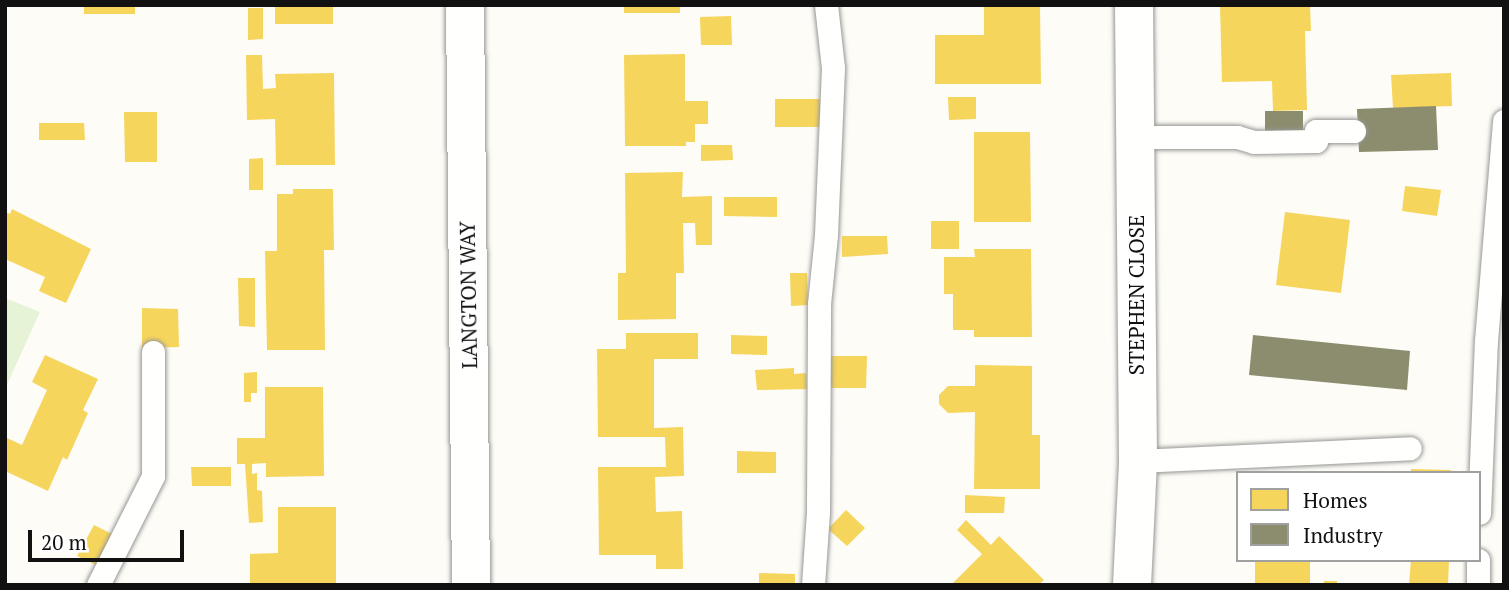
<!DOCTYPE html>
<html>
<head>
<meta charset="utf-8">
<style>
	body { margin:0 }
	#map { position:relative; width:1509px; height:590px; overflow:hidden; background:#fdfcf7; font-family:"PT Serif",serif }
	div>[style] { position:absolute }
	[style*='--x'] { left:calc(var(--x)*1px); top:calc(var(--y)*1px); width:calc(var(--w)*1px); rotate:calc(var(--a)*1deg) }
	.green>* { inset:0; background:#e7f3d7 }
	.homes>* { inset:0; background:#f6d55c }
	.industry>* { inset:0; background:#8c8c6e }
	.roads { filter:drop-shadow(0 0 2px #979795) drop-shadow(0 0 2px #979795) }
	.service>* { height:23px; margin:-11.5px; padding:0 11.5px; transform-origin:11.5px; border-radius:11.5px; background:#fffffe }
	.minor>* { height:38px; margin:-19px; padding:0 19px; transform-origin:19px; border-radius:19px; background:#fffffe }
	span { translate:-50% -50%; white-space:nowrap; text-align:center; line-height:1.15; -webkit-text-stroke:7px #fff; paint-order:stroke }
	.street-label { font-size:21px; color:#111 }
	.frame { position:absolute; inset:0; border:7px solid #111; pointer-events:none }
	.legend { position:absolute; left:1236px; top:471px; width:245px; height:91px; box-sizing:border-box; background:#fff; border:2px solid #a0a0a0; margin:0; padding:9px 12px; list-style:none; font-size:21px; color:#111 }
	.legend li { display:flex; align-items:center; gap:14px; height:35px }
	.legend b { width:35px; border:2px solid #a0a0a0 }
	.scale { position:absolute; left:28px; top:530px; width:156px; height:32px; box-sizing:border-box; border:4px solid #111; border-top:0; padding-left:9px; font-size:21px; line-height:24px; white-space:nowrap; color:#111; -webkit-text-stroke:5px #fff; paint-order:stroke }
</style>
</head>
<body>
<div id="map">
	<div class="green">
		<div style="clip-path:polygon(5px 298px,40px 312px,5px 389px)"></div>
	</div>
	<div class="homes">
		<div style="clip-path:polygon(84px 5px,135px 5px,135px 14px,84px 14px)"></div>
		<div style="clip-path:polygon(275px 5px,333px 5px,333px 24px,275px 24px)"></div>
		<div style="clip-path:polygon(624px 5px,680px 5px,680px 13px,624px 13px)"></div>
		<div style="clip-path:polygon(984px 5px,1040px 5px,1041px 84px,935px 84px,935px 35px,984px 35px)"></div>
		<div style="clip-path:polygon(1220px 5px,1310px 5px,1311px 31px,1305px 31px,1307px 110px,1273px 111px,1272px 81px,1222px 82px)"></div>
		<div style="clip-path:polygon(248px 8px,263px 8px,263px 39px,248px 40px)"></div>
		<div style="clip-path:polygon(731px 16px,732px 45px,701px 45px,700px 17px)"></div>
		<div style="clip-path:polygon(685px 54px,685px 101px,708px 101px,708px 124px,695px 124px,695px 142px,686px 142px,686px 146px,625px 146px,624px 55px)"></div>
		<div style="clip-path:polygon(246px 55px,262px 55px,263px 89px,276px 88px,275px 74px,334px 73px,335px 165px,276px 165px,275px 119px,247px 120px)"></div>
		<div style="clip-path:polygon(1451px 73px,1452px 106px,1393px 108px,1391px 75px)"></div>
		<div style="clip-path:polygon(948px 97px,976px 97px,976px 119px,949px 120px)"></div>
		<div style="clip-path:polygon(775px 99px,820px 99px,821px 127px,775px 127px)"></div>
		<div style="clip-path:polygon(124px 112px,157px 112px,157px 162px,125px 162px)"></div>
		<div style="clip-path:polygon(39px 123px,84px 123px,85px 140px,39px 140px)"></div>
		<div style="clip-path:polygon(974px 132px,1030px 132px,1031px 222px,974px 222px)"></div>
		<div style="clip-path:polygon(701px 145px,732px 145px,733px 160px,701px 161px)"></div>
		<div style="clip-path:polygon(263px 158px,263px 190px,249px 190px,249px 159px)"></div>
		<div style="clip-path:polygon(683px 172px,682px 197px,712px 196px,712px 245px,696px 245px,695px 223px,683px 223px,684px 273px,676px 273px,676px 319px,618px 320px,618px 273px,626px 273px,625px 173px)"></div>
		<div style="clip-path:polygon(1405px 186px,1441px 190px,1437px 216px,1402px 211px)"></div>
		<div style="clip-path:polygon(293px 189px,333px 189px,334px 250px,324px 250px,325px 350px,267px 350px,265px 251px,277px 251px,277px 194px,293px 194px)"></div>
		<div style="clip-path:polygon(724px 197px,777px 197px,777px 217px,724px 216px)"></div>
		<div style="clip-path:polygon(12px 209px,91px 249px,66px 303px,39px 291px,45px 277px,5px 259px,5px 212px,10px 214px)"></div>
		<div style="clip-path:polygon(1285px 212px,1350px 220px,1341px 293px,1276px 285px)"></div>
		<div style="clip-path:polygon(931px 221px,959px 221px,959px 249px,931px 249px)"></div>
		<div style="clip-path:polygon(842px 236px,887px 236px,888px 254px,842px 257px)"></div>
		<div style="clip-path:polygon(974px 249px,1031px 249px,1032px 337px,974px 337px,974px 330px,953px 330px,953px 294px,944px 294px,944px 257px,975px 257px)"></div>
		<div style="clip-path:polygon(790px 273px,807px 273px,808px 305px,791px 306px)"></div>
		<div style="clip-path:polygon(238px 278px,255px 278px,255px 327px,239px 326px)"></div>
		<div style="clip-path:polygon(142px 308px,178px 309px,179px 347px,142px 348px)"></div>
		<div style="clip-path:polygon(626px 333px,698px 333px,698px 359px,654px 359px,654px 428px,683px 427px,684px 476px,655px 477px,656px 512px,682px 511px,683px 569px,656px 569px,656px 555px,599px 555px,598px 467px,666px 467px,665px 437px,598px 437px,597px 349px,626px 349px)"></div>
		<div style="clip-path:polygon(731px 335px,767px 336px,767px 355px,731px 354px)"></div>
		<div style="clip-path:polygon(45px 355px,98px 379px,83px 410px,88px 413px,67px 460px,63px 457px,48px 491px,5px 471px,7px 438px,22px 445px,47px 390px,32px 382px)"></div>
		<div style="clip-path:polygon(826px 356px,867px 356px,866px 388px,826px 388px)"></div>
		<div style="clip-path:polygon(975px 365px,1032px 366px,1032px 435px,1040px 435px,1040px 489px,974px 489px,975px 412px,948px 413px,939px 404px,939px 395px,948px 386px,975px 386px)"></div>
		<div style="clip-path:polygon(794px 368px,794px 374px,806px 373px,807px 389px,757px 390px,755px 370px)"></div>
		<div style="clip-path:polygon(257px 372px,257px 393px,251px 393px,251px 402px,244px 402px,244px 373px)"></div>
		<div style="clip-path:polygon(265px 387px,323px 387px,324px 476px,266px 477px,266px 463px,252px 464px,252px 474px,257px 473px,257px 490px,262px 491px,263px 522px,249px 523px,245px 464px,237px 464px,237px 438px,265px 438px)"></div>
		<div style="clip-path:polygon(737px 451px,776px 452px,776px 473px,737px 473px)"></div>
		<div style="clip-path:polygon(191px 467px,231px 467px,231px 486px,192px 486px)"></div>
		<div style="clip-path:polygon(1411px 469px,1451px 470px,1451px 473px,1411px 473px)"></div>
		<div style="clip-path:polygon(965px 495px,1005px 497px,1004px 513px,965px 513px)"></div>
		<div style="clip-path:polygon(278px 507px,336px 507px,336px 585px,250px 585px,250px 554px,278px 553px)"></div>
		<div style="clip-path:polygon(846px 510px,865px 528px,847px 546px,828px 529px)"></div>
		<div style="clip-path:polygon(966px 520px,991px 545px,999px 536px,1044px 580px,1038px 585px,951px 585px,982px 554px,957px 530px)"></div>
		<div style="clip-path:polygon(94px 525px,112px 534px,96px 565px,77px 556px)"></div>
		<div style="clip-path:polygon(1255px 560px,1310px 560px,1310px 585px,1255px 585px)"></div>
		<div style="clip-path:polygon(1411px 560px,1449px 560px,1448px 585px,1409px 585px)"></div>
		<div style="clip-path:polygon(759px 573px,795px 574px,795px 585px,759px 585px)"></div>
		<div style="clip-path:polygon(1324px 581px,1337px 581px,1337px 585px,1324px 585px)"></div>
	</div>
	<div class="industry">
		<div style="clip-path:polygon(1436px 106px,1438px 150px,1359px 152px,1357px 109px)"></div>
		<div style="clip-path:polygon(1265px 111px,1303px 111px,1303px 134px,1265px 135px)"></div>
		<div style="clip-path:polygon(1253px 335px,1410px 351px,1407px 390px,1249px 375px)"></div>
	</div>
	<div class="roads">
		<div class="service">
			<div style="--x:1135;--y:137;--w:102;--a:0"></div>
			<div style="--x:1237;--y:137;--w:18;--a:16"></div>
			<div style="--x:1254;--y:142;--w:62;--a:-0.9"></div>
			<div style="--x:1316;--y:141;--w:10;--a:-90"></div>
			<div style="--x:1316;--y:131;--w:38;--a:0"></div>
			<div style="--x:1138;--y:461;--w:272;--a:-2.7"></div>
			<div style="--x:1479;--y:513;--w:172;--a:-87.7"></div>
			<div style="--x:1486;--y:341;--w:221;--a:-85.3"></div>
			<div style="--x:98;--y:585;--w:122;--a:-63.2"></div>
			<div style="--x:153;--y:476;--w:124;--a:-90"></div>
			<div style="--x:813;--y:585;--w:74;--a:-86.1"></div>
			<div style="--x:818;--y:511;--w:207;--a:-89.7"></div>
			<div style="--x:819;--y:304;--w:69;--a:-84.2"></div>
			<div style="--x:826;--y:235;--w:167;--a:-87.6"></div>
			<div style="--x:833;--y:68;--w:63;--a:-96.3"></div>
			<div style="--x:1478;--y:585;--w:25;--a:-90"></div>
		</div>
		<div class="minor">
			<div style="--x:465;--y:5;--w:580;--a:89.41"></div>
			<div style="--x:1132;--y:585;--w:124;--a:-87.2"></div>
			<div style="--x:1138;--y:461;--w:456;--a:-90.5"></div>
		</div>
	</div>
	<div class="street-label">
		<span style="left:468px;top:295px;rotate:-91deg">LANGTON WAY</span>
		<span style="left:1136px;top:295px;rotate:-90deg">STEPHEN CLOSE</span>
	</div>
	<div class="frame"></div>
	<ul class="legend">
	<li><b style="height:19px;background:#f6d55c"></b>Homes</li>
	<li><b style="height:19px;background:#8c8c6e"></b>Industry</li>
	</ul>
	<div class="scale">20 m</div>
</div>
</body>
</html>
